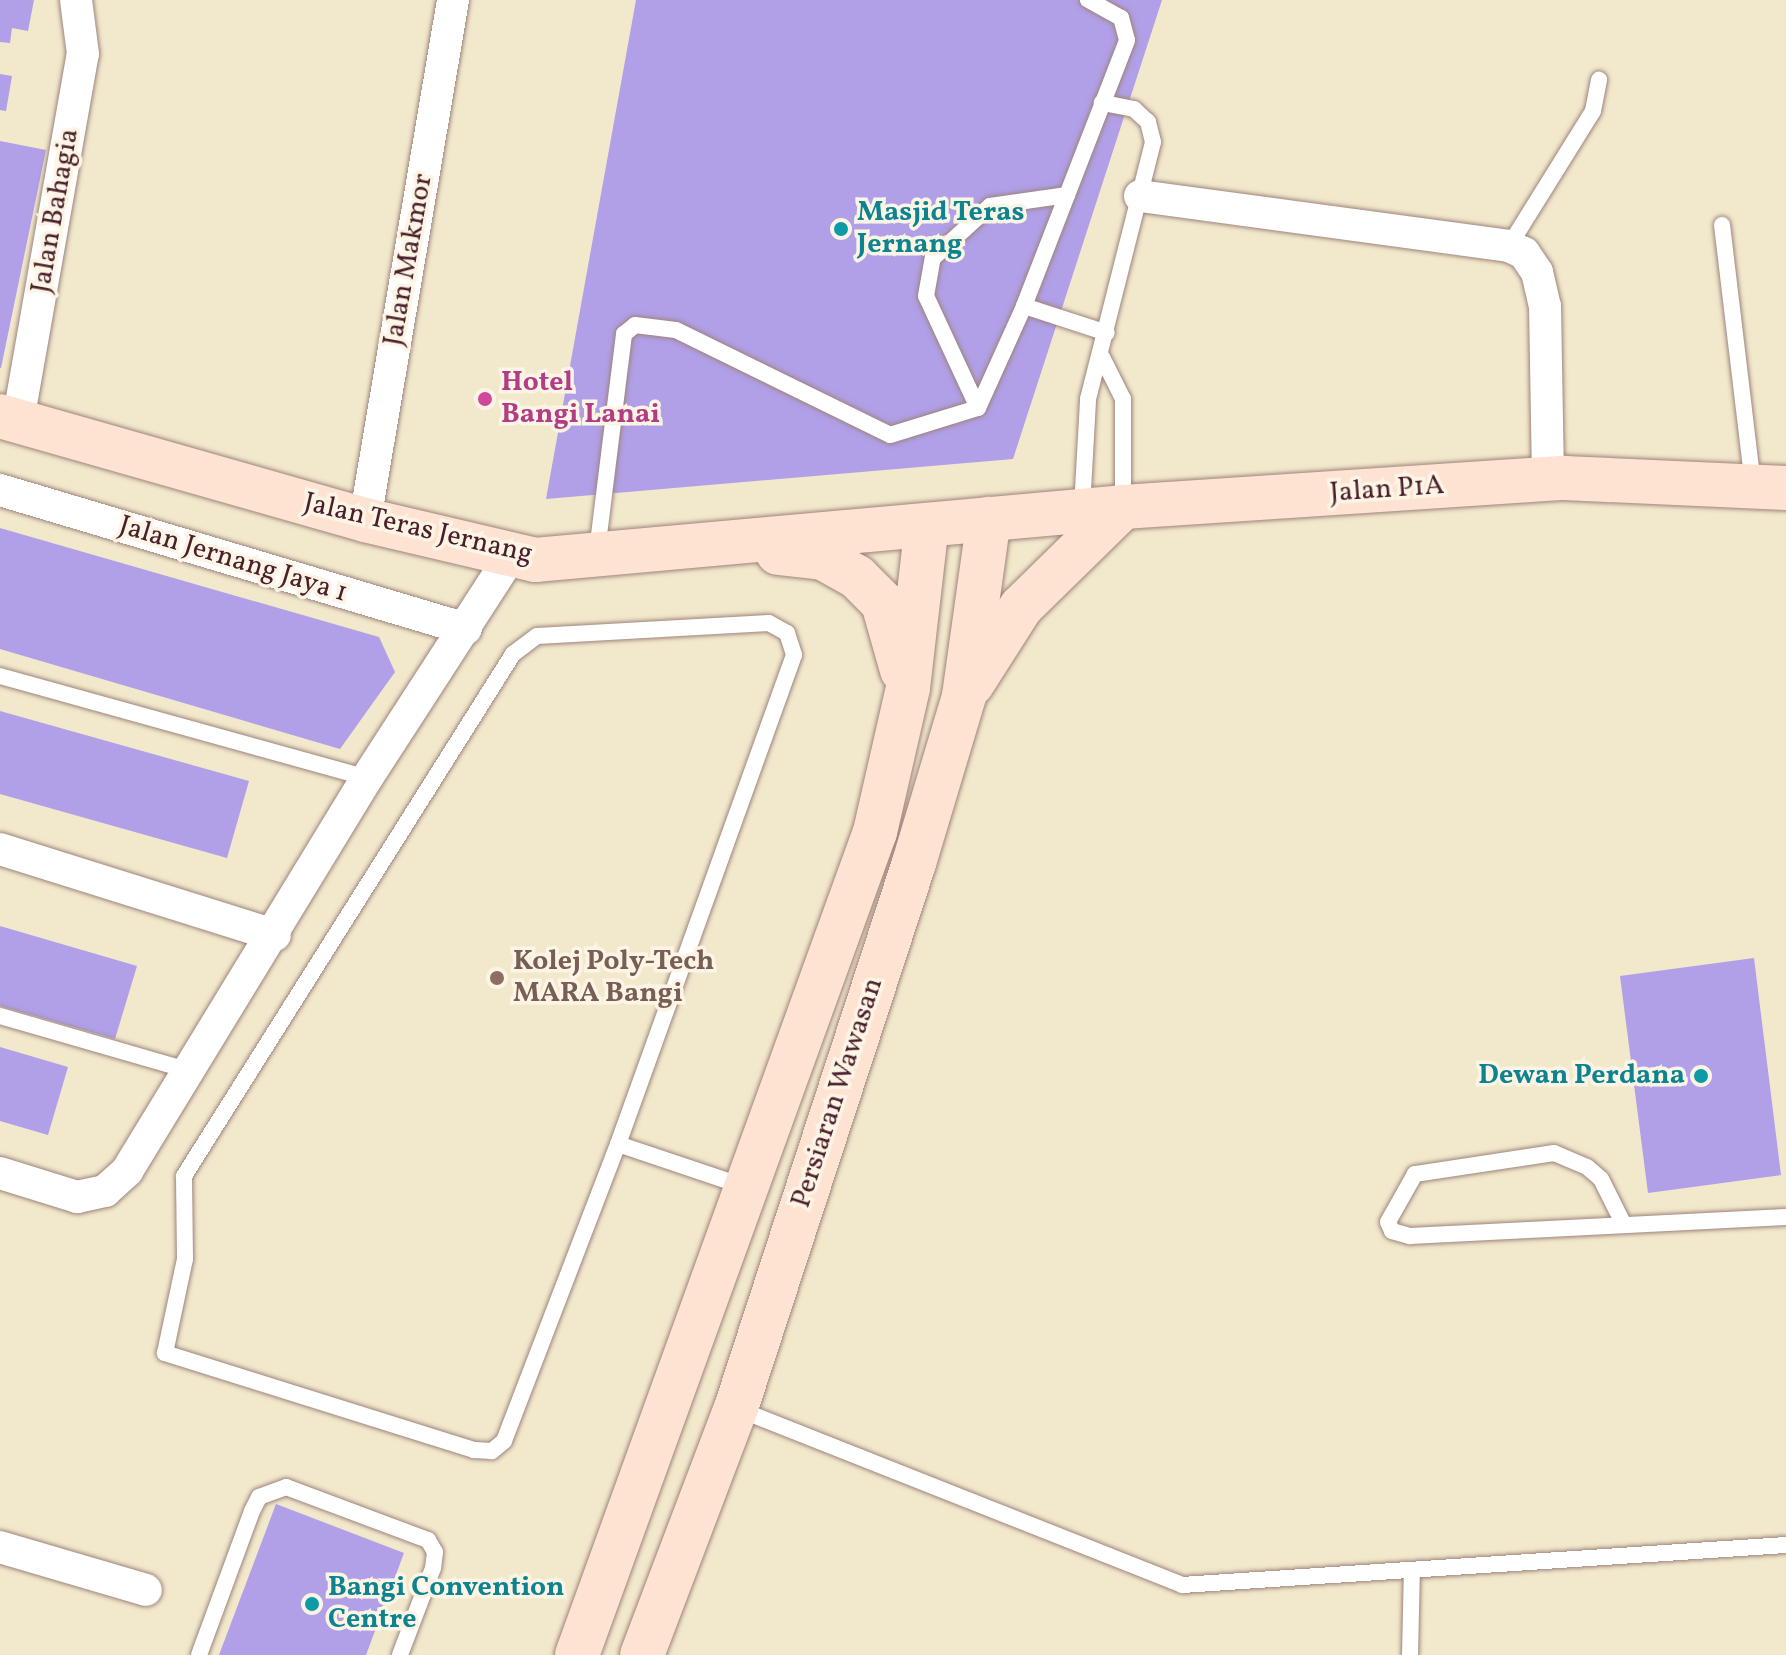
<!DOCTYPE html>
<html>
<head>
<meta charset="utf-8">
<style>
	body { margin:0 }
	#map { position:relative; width:1786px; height:1655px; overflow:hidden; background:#f2e8cc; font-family:Vollkorn,serif }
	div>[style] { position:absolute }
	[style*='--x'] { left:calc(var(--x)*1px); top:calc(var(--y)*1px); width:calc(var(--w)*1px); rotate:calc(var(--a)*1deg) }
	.building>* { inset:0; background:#b19fe7 }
	.roads { filter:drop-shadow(0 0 2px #9e847c) drop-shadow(0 0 2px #9e847c) }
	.service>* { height:16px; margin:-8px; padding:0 8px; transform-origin:8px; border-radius:8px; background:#fff }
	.minor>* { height:32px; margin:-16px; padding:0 16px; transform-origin:16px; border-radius:16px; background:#fff }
	.secondary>* { height:44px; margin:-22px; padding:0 22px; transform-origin:22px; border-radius:22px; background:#fee3d2 }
	.dots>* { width:22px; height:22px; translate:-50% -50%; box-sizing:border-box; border:4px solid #fcf5e5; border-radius:50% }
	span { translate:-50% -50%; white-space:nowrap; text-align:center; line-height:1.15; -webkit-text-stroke:7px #fcf5e5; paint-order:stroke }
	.street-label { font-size:28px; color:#4a1f2b }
	.culture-label { font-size:28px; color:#0d838f; font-weight:700 }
	.left { translate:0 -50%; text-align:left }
	.right { translate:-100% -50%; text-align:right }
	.hotel-label { font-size:28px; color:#b23c85; font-weight:700 }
	.education-label { font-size:28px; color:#785e54; font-weight:700 }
</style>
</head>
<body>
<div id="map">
	<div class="building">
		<div style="clip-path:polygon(0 0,34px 0,28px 31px,12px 28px,10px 43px,0 42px)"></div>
		<div style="clip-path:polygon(636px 0,1162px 0,1013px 459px,546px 499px)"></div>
		<div style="clip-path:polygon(0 74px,12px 76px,6px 111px,0 110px)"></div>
		<div style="clip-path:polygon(0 141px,46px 150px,1px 368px,0 368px)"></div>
		<div style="clip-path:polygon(0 528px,379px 637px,395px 672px,340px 749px,0 649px)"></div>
		<div style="clip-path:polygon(0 711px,249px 781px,227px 858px,0 794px)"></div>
		<div style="clip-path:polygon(0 926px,137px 966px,115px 1039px,0 1006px)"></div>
		<div style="clip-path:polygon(1754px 958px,1781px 1175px,1648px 1193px,1620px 976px)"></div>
		<div style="clip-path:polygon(0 1047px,68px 1067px,48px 1135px,0 1121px)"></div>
		<div style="clip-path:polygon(276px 1504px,404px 1553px,366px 1655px,219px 1655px)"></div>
	</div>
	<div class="roads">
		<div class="service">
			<div style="--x:1722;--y:225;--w:262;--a:83.2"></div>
			<div style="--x:1509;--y:246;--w:159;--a:-58.1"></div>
			<div style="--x:1593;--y:111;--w:32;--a:-79"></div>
			<div style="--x:1024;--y:306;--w:87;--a:18"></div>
			<div style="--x:1102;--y:357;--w:47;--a:63.4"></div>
			<div style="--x:1123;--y:399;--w:108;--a:90"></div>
			<div style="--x:978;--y:408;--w:123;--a:-114.9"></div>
			<div style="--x:926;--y:296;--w:39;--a:-80"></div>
			<div style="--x:933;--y:258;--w:77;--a:-42.4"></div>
			<div style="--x:990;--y:206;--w:78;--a:-8.1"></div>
			<div style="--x:1082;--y:508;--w:109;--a:-86.8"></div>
			<div style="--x:1088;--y:399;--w:265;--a:-75.8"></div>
			<div style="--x:1153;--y:142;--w:21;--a:-104"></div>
			<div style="--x:1148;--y:122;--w:19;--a:-137"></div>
			<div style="--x:1134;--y:109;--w:33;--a:-169"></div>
			<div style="--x:597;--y:551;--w:219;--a:-82.9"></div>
			<div style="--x:624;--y:334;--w:14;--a:-39"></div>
			<div style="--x:635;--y:325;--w:41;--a:7"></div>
			<div style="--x:676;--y:330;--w:238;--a:26.1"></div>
			<div style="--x:890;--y:435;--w:92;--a:-17.1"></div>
			<div style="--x:978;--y:408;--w:112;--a:-65.7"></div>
			<div style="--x:1024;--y:306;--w:285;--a:-68.8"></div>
			<div style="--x:1127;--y:40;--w:23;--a:-105"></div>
			<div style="--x:1121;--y:18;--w:38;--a:-151"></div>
			<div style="--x:0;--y:676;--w:381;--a:15.5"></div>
			<div style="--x:0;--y:1016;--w:198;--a:16.1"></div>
			<div style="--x:618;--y:1144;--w:318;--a:111"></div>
			<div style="--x:504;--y:1441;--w:16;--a:140"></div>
			<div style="--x:492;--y:1451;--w:18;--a:-177"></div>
			<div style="--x:474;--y:1450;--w:324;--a:-162.6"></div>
			<div style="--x:165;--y:1353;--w:96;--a:-78"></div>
			<div style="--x:185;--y:1259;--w:83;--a:-90.7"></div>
			<div style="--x:184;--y:1176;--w:617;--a:-57.78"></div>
			<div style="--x:513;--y:654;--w:30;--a:-37"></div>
			<div style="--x:537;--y:636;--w:232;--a:-3.2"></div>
			<div style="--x:769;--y:623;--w:21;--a:29"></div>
			<div style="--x:787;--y:633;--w:23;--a:72"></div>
			<div style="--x:794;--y:655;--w:520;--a:109.79"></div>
			<div style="--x:618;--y:1144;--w:132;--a:18.6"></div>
			<div style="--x:1624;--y:1225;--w:51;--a:-116.6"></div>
			<div style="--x:1601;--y:1179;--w:18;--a:-139"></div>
			<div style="--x:1587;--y:1167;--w:36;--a:-157"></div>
			<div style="--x:1554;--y:1153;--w:141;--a:171.4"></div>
			<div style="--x:1415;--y:1174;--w:55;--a:119.4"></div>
			<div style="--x:1388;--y:1222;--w:10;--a:66"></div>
			<div style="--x:1392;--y:1231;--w:19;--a:16"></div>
			<div style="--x:1410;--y:1236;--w:376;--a:-2.9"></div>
			<div style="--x:738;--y:1409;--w:478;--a:21.6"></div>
			<div style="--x:1182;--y:1585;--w:605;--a:-3.79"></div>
			<div style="--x:199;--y:1655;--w:153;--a:-69.8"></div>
			<div style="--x:252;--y:1511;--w:16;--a:-63"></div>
			<div style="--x:259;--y:1497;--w:29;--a:-20"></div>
			<div style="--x:286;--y:1487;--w:152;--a:20.5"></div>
			<div style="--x:428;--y:1540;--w:14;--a:60"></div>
			<div style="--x:435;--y:1552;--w:16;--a:97"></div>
			<div style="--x:433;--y:1568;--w:93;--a:110.8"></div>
			<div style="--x:1410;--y:1655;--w:85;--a:-88.7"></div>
		</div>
		<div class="minor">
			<div style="--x:1140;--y:196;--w:372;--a:7.7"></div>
			<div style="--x:1509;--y:246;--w:17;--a:25"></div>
			<div style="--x:1524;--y:253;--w:23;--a:56"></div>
			<div style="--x:1537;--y:272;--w:35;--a:77"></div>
			<div style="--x:1545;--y:306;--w:174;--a:89"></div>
			<div style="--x:18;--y:421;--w:373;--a:-80"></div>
			<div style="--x:83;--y:54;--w:54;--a:-97.4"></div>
			<div style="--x:0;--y:490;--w:486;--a:16.6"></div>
			<div style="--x:365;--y:520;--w:527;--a:-80.39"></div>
			<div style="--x:0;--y:849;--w:288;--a:17.4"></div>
			<div style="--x:0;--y:1173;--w:81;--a:17.3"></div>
			<div style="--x:77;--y:1197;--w:29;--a:-12"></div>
			<div style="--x:105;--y:1191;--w:30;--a:-42"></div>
			<div style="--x:127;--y:1171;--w:460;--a:-58.6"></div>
			<div style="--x:367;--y:778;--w:263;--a:-57.1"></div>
			<div style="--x:0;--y:1547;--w:152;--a:16.4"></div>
		</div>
		<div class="secondary">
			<div style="--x:0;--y:416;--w:380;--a:15.9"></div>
			<div style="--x:365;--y:520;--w:175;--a:13.2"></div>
			<div style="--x:535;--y:560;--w:590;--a:-5.15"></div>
			<div style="--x:1123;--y:507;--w:442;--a:-3.8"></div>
			<div style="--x:1564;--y:478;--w:222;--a:2.6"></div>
			<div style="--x:778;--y:553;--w:45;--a:6.3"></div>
			<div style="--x:823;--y:558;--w:39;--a:29"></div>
			<div style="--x:857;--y:577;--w:37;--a:45"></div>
			<div style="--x:883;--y:603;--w:70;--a:74.2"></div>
			<div style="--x:972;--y:684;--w:91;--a:-57.5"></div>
			<div style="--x:1021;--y:607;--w:143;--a:-44.4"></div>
			<div style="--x:577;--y:1655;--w:875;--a:-70.1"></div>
			<div style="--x:875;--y:832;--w:148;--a:-77.1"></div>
			<div style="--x:908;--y:688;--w:164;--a:-83.4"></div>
			<div style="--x:642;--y:1655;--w:264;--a:-69.2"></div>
			<div style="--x:736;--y:1408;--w:573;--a:-71.91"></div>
			<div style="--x:914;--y:863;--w:174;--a:-73.3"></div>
			<div style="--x:964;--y:696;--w:179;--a:-82"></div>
		</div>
	</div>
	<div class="dots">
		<div style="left:841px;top:229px;background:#0f9aa8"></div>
		<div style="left:485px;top:399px;background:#d1479c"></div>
		<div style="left:497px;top:978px;background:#8d6e63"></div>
		<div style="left:1701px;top:1076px;background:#0f9aa8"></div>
		<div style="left:312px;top:1604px;background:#0f9aa8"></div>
	</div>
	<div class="street-label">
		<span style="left:56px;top:211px;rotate:-80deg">Jalan Bahagia</span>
		<span style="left:409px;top:260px;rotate:-80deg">Jalan Makmor</span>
		<span style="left:1387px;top:490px;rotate:-4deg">Jalan P1A</span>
		<span style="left:418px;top:529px;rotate:13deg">Jalan Teras Jernang</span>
		<span style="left:233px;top:560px;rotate:17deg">Jalan Jernang Jaya 1</span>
		<span style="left:838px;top:1093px;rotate:-72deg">Persiaran Wawasan</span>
	</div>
	<div class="culture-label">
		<span class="left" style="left:857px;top:229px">Masjid Teras<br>Jernang</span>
		<span class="right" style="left:1685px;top:1076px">Dewan Perdana</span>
		<span class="left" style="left:328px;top:1604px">Bangi Convention<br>Centre</span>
	</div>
	<div class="hotel-label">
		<span class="left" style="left:501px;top:399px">Hotel<br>Bangi Lanai</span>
	</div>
	<div class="education-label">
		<span class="left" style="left:513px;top:978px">Kolej Poly-Tech<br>MARA Bangi</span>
	</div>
</div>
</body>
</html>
